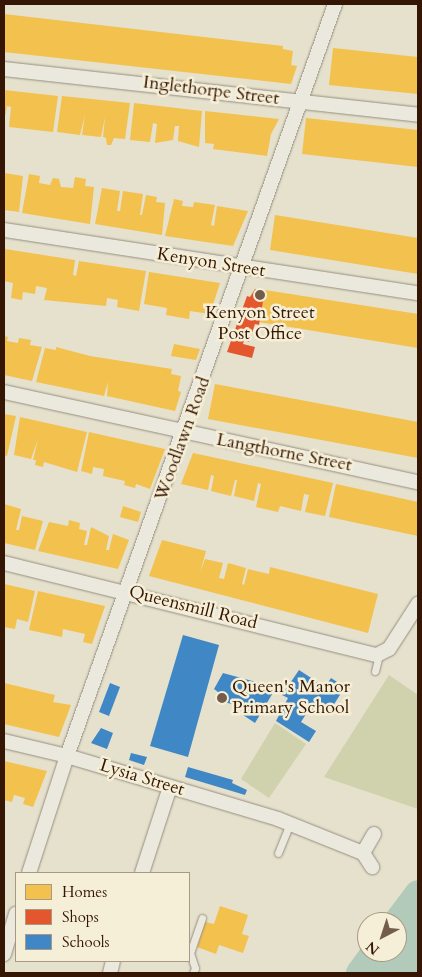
<!DOCTYPE html>
<html>
<head>
<meta charset="utf-8">
<style>
	body { margin:0 }
	#map { position:relative; width:422px; height:977px; overflow:hidden; background:#e6e1cc; font-family:Cardo,serif }
	div>[style] { position:absolute }
	[style*='--x'] { left:calc(var(--x)*1px); top:calc(var(--y)*1px); width:calc(var(--w)*1px); rotate:calc(var(--a)*1deg) }
	.green>* { inset:0; background:#cfd2ac }
	.water>* { inset:0; background:#b2caba }
	.homes>* { inset:0; background:#f2c14e }
	.shops>* { inset:0; background:#e4572e }
	.schools>* { inset:0; background:#3f88c5 }
	.river>* { height:26px; margin:-13px; padding:0 13px; transform-origin:13px; border-radius:13px; background:#b2caba }
	.roads { filter:drop-shadow(0 0 1px #968e81) drop-shadow(0 0 1px #968e81) }
	.lane>* { height:7px; margin:-3.5px; padding:0 3.5px; transform-origin:3.5px; border-radius:3.5px; background:#ebe8de }
	.street>* { height:14px; margin:-7px; padding:0 7px; transform-origin:7px; border-radius:7px; background:#ebe8de }
	.dots>* { width:14px; height:14px; translate:-50% -50%; box-sizing:border-box; border:2px solid #f6efd7; border-radius:50% }
	span { translate:-50% -50%; white-space:nowrap; text-align:center; line-height:1.15; -webkit-text-stroke:5px #f6efd7; paint-order:stroke }
	.street-label { font-size:18px; color:#351604 }
	.poi-label { font-size:18px; color:#351604 }
	.left { translate:0 -50%; text-align:left }
	.frame { position:absolute; inset:0; border:5px solid #351604; pointer-events:none }
	.legend { position:absolute; left:15px; top:872px; width:175px; height:90px; box-sizing:border-box; background:#f6efd7; border:1px solid #a99883; margin:0; padding:6px 9px; list-style:none; font-size:15px; color:#351604 }
	.legend li { display:flex; align-items:center; gap:10px; height:25px }
	.legend b { width:25px; border:1px solid #a99883 }
	.north { position:absolute; left:357px; top:912px; width:50px; height:50px; box-sizing:border-box; background:#f6efd7; border:1px solid #a99883; border-radius:50%; rotate:220deg; font-size:14px; font-weight:700; line-height:20px; text-align:center; color:#351604 }
	.north::after { content:''; display:block; margin:auto; width:18px; height:22px; background:#735d4a; clip-path:polygon(50% 0,100% 100%,50% 72%,0 100%) }
</style>
</head>
<body>
<div id="map">
	<div class="green">
		<div style="clip-path:polygon(389px 675px,418px 695px,418px 809px,324px 777px)"></div>
		<div style="clip-path:polygon(275px 723px,306px 744px,269px 798px,241px 779px)"></div>
	</div>
	<div class="water">
		<div style="clip-path:polygon(418px 893px,418px 973px,359px 973px,374px 952px,397px 952px,396px 922px)"></div>
	</div>
	<div class="homes">
		<div style="clip-path:polygon(4px 14px,283px 46px,283px 49px,293px 51px,291px 65px,297px 66px,291px 84px,4px 52px)"></div>
		<div style="clip-path:polygon(333px 48px,418px 57px,418px 94px,329px 85px)"></div>
		<div style="clip-path:polygon(4px 90px,58px 96px,53px 132px,9px 127px,11px 107px,7px 106px,4px 122px)"></div>
		<div style="clip-path:polygon(62px 96px,130px 103px,125px 139px,114px 138px,111px 145px,107px 145px,106px 138px,103px 137px,105px 117px,101px 137px,82px 135px,85px 115px,80px 135px,57px 132px)"></div>
		<div style="clip-path:polygon(134px 103px,202px 111px,199px 147px,178px 141px,179px 126px,175px 126px,173px 140px,155px 143px,157px 124px,153px 123px,150px 142px,130px 140px)"></div>
		<div style="clip-path:polygon(205px 111px,279px 119px,271px 134px,267px 156px,213px 149px,214px 144px,205px 143px)"></div>
		<div style="clip-path:polygon(306px 118px,418px 130px,418px 167px,302px 154px)"></div>
		<div style="clip-path:polygon(4px 173px,23px 176px,19px 212px,4px 210px)"></div>
		<div style="clip-path:polygon(29px 174px,40px 176px,39px 183px,50px 185px,53px 178px,59px 179px,61px 187px,73px 188px,75px 177px,86px 179px,85px 186px,94px 187px,90px 224px,22px 213px)"></div>
		<div style="clip-path:polygon(102px 188px,120px 191px,117px 211px,120px 211px,123px 191px,143px 194px,140px 215px,142px 215px,146px 195px,157px 197px,156px 202px,165px 203px,162px 235px,95px 224px)"></div>
		<div style="clip-path:polygon(174px 199px,183px 201px,182px 206px,193px 207px,194px 202px,215px 205px,211px 225px,214px 226px,217px 206px,248px 211px,233px 246px,165px 236px)"></div>
		<div style="clip-path:polygon(275px 215px,418px 238px,418px 274px,270px 250px)"></div>
		<div style="clip-path:polygon(5px 249px,75px 260px,73px 275px,76px 276px,79px 261px,146px 271px,139px 311px,117px 307px,118px 300px,107px 298px,106px 306px,44px 300px,47px 288px,36px 286px,35px 294px,23px 292px,22px 300px,11px 298px,13px 283px,4px 281px)"></div>
		<div style="clip-path:polygon(149px 272px,220px 283px,210px 314px,190px 311px,189px 319px,177px 317px,166px 315px,167px 308px,144px 304px)"></div>
		<div style="clip-path:polygon(265px 290px,418px 314px,418px 348px,259px 322px)"></div>
		<div style="clip-path:polygon(4px 336px,8px 337px,7px 341px,18px 343px,19px 338px,31px 340px,30px 345px,42px 347px,32px 381px,4px 375px)"></div>
		<div style="clip-path:polygon(174px 344px,200px 349px,196px 360px,171px 356px)"></div>
		<div style="clip-path:polygon(56px 347px,90px 356px,172px 369px,171px 374px,181px 376px,178px 391px,181px 392px,175px 411px,107px 396px,108px 382px,104px 396px,36px 382px,45px 348px,56px 350px)"></div>
		<div style="clip-path:polygon(215px 384px,418px 422px,418px 458px,208px 419px)"></div>
		<div style="clip-path:polygon(4px 414px,16px 416px,7px 456px,4px 455px)"></div>
		<div style="clip-path:polygon(20px 417px,87px 432px,77px 472px,44px 462px,43px 467px,35px 465px,36px 460px,33px 460px,38px 439px,31px 459px,14px 455px)"></div>
		<div style="clip-path:polygon(89px 432px,165px 449px,150px 489px,136px 484px,135px 488px,124px 485px,125px 481px,103px 476px,104px 469px,93px 467px,92px 474px,81px 471px)"></div>
		<div style="clip-path:polygon(193px 453px,333px 483px,325px 516px,305px 512px,309px 495px,304px 494px,301px 511px,280px 506px,278px 512px,256px 507px,261px 484px,258px 483px,254px 501px,234px 496px,237px 480px,235px 480px,231px 496px,211px 491px,214px 476px,211px 475px,208px 490px,181px 484px)"></div>
		<div style="clip-path:polygon(336px 484px,418px 502px,418px 536px,329px 517px)"></div>
		<div style="clip-path:polygon(4px 504px,21px 509px,16px 530px,19px 530px,22px 516px,43px 521px,35px 550px,4px 543px)"></div>
		<div style="clip-path:polygon(123px 506px,141px 512px,138px 522px,120px 517px)"></div>
		<div style="clip-path:polygon(69px 520px,80px 523px,79px 529px,87px 531px,84px 545px,87px 545px,91px 527px,109px 536px,106px 550px,109px 550px,113px 534px,129px 540px,118px 569px,38px 551px,49px 522px,68px 526px)"></div>
		<div style="clip-path:polygon(162px 540px,206px 551px,200px 573px,205px 559px,223px 563px,219px 578px,224px 579px,228px 563px,246px 568px,242px 584px,244px 585px,248px 569px,269px 574px,270px 567px,378px 594px,368px 633px,149px 576px)"></div>
		<div style="clip-path:polygon(4px 584px,35px 591px,28px 622px,17px 619px,15px 629px,4px 627px)"></div>
		<div style="clip-path:polygon(38px 591px,105px 606px,92px 644px,83px 642px,85px 634px,63px 629px,62px 637px,29px 630px)"></div>
		<div style="clip-path:polygon(4px 683px,55px 695px,53px 702px,71px 705px,59px 737px,4px 724px)"></div>
		<div style="clip-path:polygon(4px 761px,47px 771px,33px 807px,23px 804px,25px 798px,14px 795px,12px 802px,4px 800px)"></div>
		<div style="clip-path:polygon(220px 906px,248px 915px,242px 934px,249px 936px,243px 953px,219px 945px,216px 954px,197px 947px,205px 922px,214px 924px)"></div>
	</div>
	<div class="shops">
		<div style="clip-path:polygon(255px 289px,265px 290px,259px 325px,255px 324px,249px 342px,244px 340px,243px 344px,255px 347px,252px 358px,227px 352px,247px 296px,250px 297px)"></div>
	</div>
	<div class="schools">
		<div style="clip-path:polygon(183px 635px,219px 645px,188px 757px,150px 746px)"></div>
		<div style="clip-path:polygon(299px 670px,325px 687px,331px 678px,345px 687px,331px 709px,322px 703px,314px 715px,308px 711px,301px 722px,316px 731px,309px 742px,276px 721px,288px 698px,282px 695px)"></div>
		<div style="clip-path:polygon(223px 673px,263px 684px,274px 691px,255px 723px,243px 715px,247px 708px,220px 701px,222px 695px,214px 689px)"></div>
		<div style="clip-path:polygon(110px 683px,120px 687px,109px 716px,99px 712px)"></div>
		<div style="clip-path:polygon(101px 728px,113px 733px,107px 749px,91px 743px)"></div>
		<div style="clip-path:polygon(131px 753px,147px 757px,144px 765px,129px 760px)"></div>
		<div style="clip-path:polygon(188px 767px,233px 780px,232px 783px,247px 790px,245px 795px,185px 777px)"></div>
	</div>
	<div class="river">
		<div style="--x:396;--y:922;--w:36;--a:-53"></div>
		<div style="--x:359;--y:973;--w:26;--a:-54"></div>
	</div>
	<div class="roads">
		<div class="lane">
			<div style="--x:375;--y:671;--w:16;--a:-76"></div>
			<div style="--x:278;--y:853;--w:32;--a:-68"></div>
			<div style="--x:193;--y:973;--w:5;--a:-68"></div>
			<div style="--x:195;--y:968;--w:16;--a:-108"></div>
			<div style="--x:190;--y:953;--w:37;--a:-71"></div>
		</div>
		<div class="street">
			<div style="--x:4;--y:69;--w:417;--a:6.3"></div>
			<div style="--x:4;--y:230;--w:419;--a:8.7"></div>
			<div style="--x:4;--y:392;--w:424;--a:12.3"></div>
			<div style="--x:4;--y:563;--w:384;--a:13.9"></div>
			<div style="--x:377;--y:655;--w:13;--a:-27"></div>
			<div style="--x:389;--y:649;--w:54;--a:-57.2"></div>
			<div style="--x:4;--y:741;--w:65;--a:13.4"></div>
			<div style="--x:67;--y:756;--w:220;--a:16.6"></div>
			<div style="--x:278;--y:819;--w:92;--a:21.8"></div>
			<div style="--x:363;--y:853;--w:17;--a:57"></div>
			<div style="--x:363;--y:853;--w:22;--a:-60"></div>
			<div style="--x:29;--y:873;--w:123;--a:-72"></div>
			<div style="--x:67;--y:756;--w:798;--a:-70.38"></div>
			<div style="--x:142;--y:873;--w:90;--a:-72"></div>
			<div style="--x:4;--y:954;--w:42;--a:-73.3"></div>
			<div style="--x:110;--y:973;--w:12;--a:-76"></div>
		</div>
	</div>
	<div class="dots">
		<div style="left:260px;top:295px;background:#735d4a"></div>
		<div style="left:222px;top:698px;background:#735d4a"></div>
	</div>
	<div class="street-label">
		<span style="left:211px;top:91px;rotate:7deg">Inglethorpe Street</span>
		<span style="left:211px;top:263px;rotate:9deg">Kenyon Street</span>
		<span style="left:183px;top:439px;rotate:-70deg">Woodlawn Road</span>
		<span style="left:284px;top:453px;rotate:11deg">Langthorne Street</span>
		<span style="left:193px;top:608px;rotate:14deg">Queensmill Road</span>
		<span style="left:142px;top:778px;rotate:17deg">Lysia Street</span>
	</div>
	<div class="poi-label">
		<span style="left:260px;top:324px">Kenyon Street<br>Post Office</span>
		<span class="left" style="left:232px;top:698px">Queen's Manor<br>Primary School</span>
	</div>
	<div class="frame"></div>
	<ul class="legend">
	<li><b style="height:14px;background:#f2c14e"></b>Homes</li>
	<li><b style="height:14px;background:#e4572e"></b>Shops</li>
	<li><b style="height:14px;background:#3f88c5"></b>Schools</li>
	</ul>
	<div class="north">N</div>
</div>
</body>
</html>
